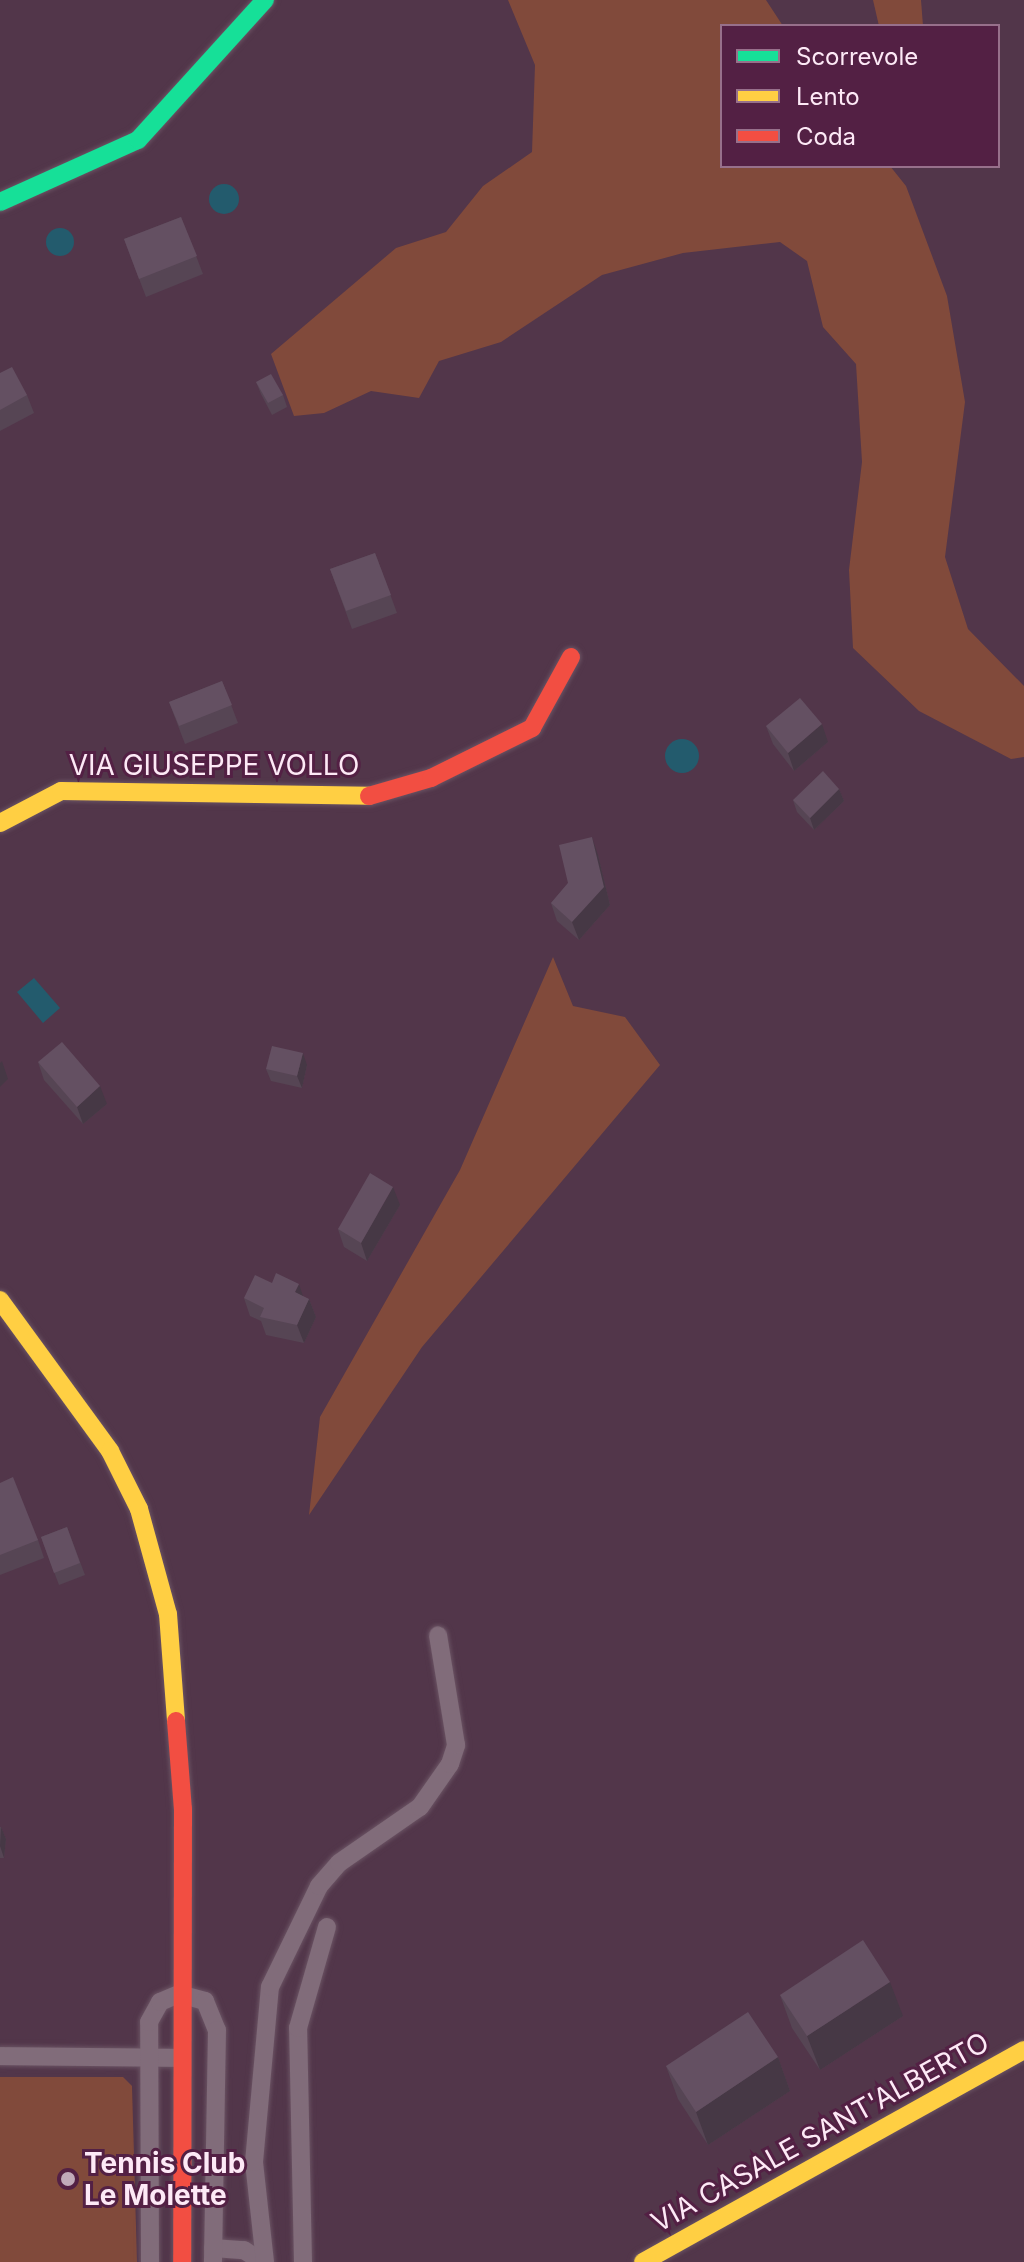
<!DOCTYPE html>
<html>
<head>
<meta charset="utf-8">
<style>
	body { margin:0 }
	#map { position:relative; width:1024px; height:2262px; overflow:hidden; background:#52364a; font-family:Inter,sans-serif }
	div>[style] { position:absolute }
	[style*='--x'] { left:calc(var(--x)*1px); top:calc(var(--y)*1px); width:calc(var(--w)*1px); rotate:calc(var(--a)*1deg) }
	.green>* { inset:0; background:#814a3b }
	.water>* { inset:0; background:#235b6d }
	.round { border-radius:50% }
	.roads { filter:drop-shadow(0 0 2px #6a5363) drop-shadow(0 0 2px #6a5363) }
	.street>* { height:18px; margin:-9px; padding:0 9px; transform-origin:9px; border-radius:9px; background:#816c7a }
	.fast>* { height:18px; margin:-9px; padding:0 9px; transform-origin:9px; border-radius:9px; background:#16e098 }
	.slow>* { height:18px; margin:-9px; padding:0 9px; transform-origin:9px; border-radius:9px; background:#ffcf43 }
	.jam>* { height:18px; margin:-9px; padding:0 9px; transform-origin:9px; border-radius:9px; background:#f24e42 }
	.wall>* { inset:0; background:#564554 }
	.shaded-wall>* { inset:0; background:#463845 }
	.building>* { inset:0; background:#645062 }
	.dots>* { width:22px; height:22px; translate:-50% -50%; box-sizing:border-box; border:4px solid #532044; border-radius:50% }
	span { translate:-50% -50%; white-space:nowrap; text-align:center; line-height:1.15; -webkit-text-stroke:6px #532044; paint-order:stroke }
	.street-label { font-size:28px; color:#fde9f6 }
	.poi-label { font-size:28px; color:#fde9f6; font-weight:700 }
	.left { translate:0 -50%; text-align:left }
	.legend { position:absolute; left:720px; top:24px; width:280px; height:144px; box-sizing:border-box; background:#532044; border:2px solid #97708b; margin:0; padding:10px 14px; list-style:none; font-size:24px; color:#fde9f6 }
	.legend li { display:flex; align-items:center; gap:16px; height:40px }
	.legend b { width:40px; border:2px solid #97708b }
</style>
</head>
<body>
<div id="map">
	<div class="green">
		<div style="clip-path:polygon(508px 0,766px 0,783px 26px,722px 26px,722px 166px,890px 166px,906px 186px,947px 296px,965px 402px,945px 557px,968px 629px,1024px 686px,1024px 757px,1011px 759px,919px 711px,853px 648px,849px 570px,862px 462px,856px 364px,823px 327px,807px 261px,780px 242px,683px 253px,602px 275px,501px 342px,439px 361px,419px 398px,371px 391px,324px 413px,294px 416px,271px 354px,396px 248px,446px 232px,483px 186px,532px 152px,535px 65px)"></div>
		<div style="clip-path:polygon(873px 0,921px 0,923px 26px,879px 26px)"></div>
		<div style="clip-path:polygon(553px 957px,573px 1006px,625px 1017px,660px 1065px,422px 1347px,309px 1515px,320px 1417px,460px 1170px)"></div>
		<div style="clip-path:polygon(0 2077px,123px 2077px,132px 2086px,137px 2262px,0 2262px)"></div>
	</div>
	<div class="water">
		<div class="round" style="left:209px;top:184px;width:30px;height:30px"></div>
		<div class="round" style="left:46px;top:228px;width:28px;height:28px"></div>
		<div class="round" style="left:665px;top:739px;width:34px;height:34px"></div>
		<div style="clip-path:polygon(34px 978px,60px 1008px,43px 1023px,17px 992px)"></div>
	</div>
	<div class="roads">
		<div class="street">
			<div style="--x:0;--y:2056;--w:180;--a:0.6"></div>
			<div style="--x:213;--y:2248;--w:31;--a:4"></div>
			<div style="--x:244;--y:2250;--w:22;--a:34"></div>
			<div style="--x:150;--y:2262;--w:240;--a:-90.2"></div>
			<div style="--x:149;--y:2022;--w:23;--a:-61"></div>
			<div style="--x:160;--y:2002;--w:21;--a:-23"></div>
			<div style="--x:179;--y:1994;--w:27;--a:15"></div>
			<div style="--x:205;--y:2001;--w:31;--a:68"></div>
			<div style="--x:217;--y:2030;--w:232;--a:91"></div>
			<div style="--x:265;--y:2262;--w:101;--a:-96.3"></div>
			<div style="--x:254;--y:2162;--w:176;--a:-84.8"></div>
			<div style="--x:270;--y:1987;--w:112;--a:-64.1"></div>
			<div style="--x:319;--y:1886;--w:30;--a:-49"></div>
			<div style="--x:339;--y:1863;--w:98;--a:-34.7"></div>
			<div style="--x:420;--y:1807;--w:52;--a:-55.1"></div>
			<div style="--x:450;--y:1764;--w:20;--a:-72"></div>
			<div style="--x:456;--y:1745;--w:111;--a:-99.3"></div>
			<div style="--x:303;--y:2262;--w:234;--a:-91.2"></div>
			<div style="--x:298;--y:2028;--w:105;--a:-74"></div>
		</div>
		<div class="fast">
			<div style="--x:0;--y:202;--w:151;--a:-24.2"></div>
			<div style="--x:138;--y:140;--w:189;--a:-47.8"></div>
		</div>
		<div class="slow">
			<div style="--x:0;--y:823;--w:69;--a:-27.7"></div>
			<div style="--x:61;--y:791;--w:308;--a:0.9"></div>
			<div style="--x:0;--y:1300;--w:187;--a:53.9"></div>
			<div style="--x:110;--y:1451;--w:65;--a:63.4"></div>
			<div style="--x:139;--y:1509;--w:109;--a:74.6"></div>
			<div style="--x:168;--y:1614;--w:107;--a:85.7"></div>
			<div style="--x:643;--y:2262;--w:436;--a:-29.1"></div>
		</div>
		<div class="jam">
			<div style="--x:369;--y:796;--w:65;--a:-16.2"></div>
			<div style="--x:431;--y:778;--w:113;--a:-26.3"></div>
			<div style="--x:532;--y:728;--w:81;--a:-61.2"></div>
			<div style="--x:176;--y:1721;--w:88;--a:85.5"></div>
			<div style="--x:183;--y:1809;--w:453;--a:90.1"></div>
		</div>
	</div>
	<div class="wall">
		<div style="clip-path:polygon(181px 217px,203px 274px,146px 297px,124px 239px)"></div>
		<div style="clip-path:polygon(0 373px,27px 395px,34px 413px,0 431px)"></div>
		<div style="clip-path:polygon(256px 382px,283px 395px,287px 407px,272px 415px,261px 394px)"></div>
		<div style="clip-path:polygon(375px 553px,397px 613px,352px 629px,330px 569px)"></div>
		<div style="clip-path:polygon(222px 681px,238px 723px,185px 744px,169px 702px)"></div>
		<div style="clip-path:polygon(766px 726px,828px 742px,794px 771px,773px 744px)"></div>
		<div style="clip-path:polygon(839px 789px,844px 801px,814px 830px,797px 812px,793px 800px)"></div>
		<div style="clip-path:polygon(598px 855px,610px 905px,579px 940px,557px 921px,551px 903px,568px 883px)"></div>
		<div style="clip-path:polygon(38px 1062px,107px 1104px,83px 1124px,44px 1080px)"></div>
		<div style="clip-path:polygon(307px 1065px,302px 1088px,271px 1081px,266px 1069px)"></div>
		<div style="clip-path:polygon(400px 1205px,367px 1261px,344px 1247px,338px 1229px)"></div>
		<div style="clip-path:polygon(303px 1297px,309px 1299px,316px 1317px,304px 1343px,266px 1335px,261px 1321px,250px 1316px,244px 1298px)"></div>
		<div style="clip-path:polygon(0 1483px,38px 1540px,44px 1558px,0 1575px)"></div>
		<div style="clip-path:polygon(67px 1527px,85px 1575px,59px 1585px,41px 1537px)"></div>
		<div style="clip-path:polygon(0 1827px,1px 1827px,6px 1839px,4px 1858px,0 1858px)"></div>
		<div style="clip-path:polygon(780px 1995px,903px 2016px,820px 2070px,792px 2028px)"></div>
		<div style="clip-path:polygon(778px 2057px,790px 2091px,708px 2145px,678px 2099px,666px 2066px)"></div>
	</div>
	<div class="shaded-wall">
		<div style="clip-path:polygon(822px 724px,828px 742px,794px 771px,788px 753px)"></div>
		<div style="clip-path:polygon(839px 789px,844px 801px,814px 830px,810px 818px)"></div>
		<div style="clip-path:polygon(592px 837px,598px 855px,610px 905px,579px 940px,572px 922px)"></div>
		<div style="clip-path:polygon(303px 1053px,307px 1065px,302px 1088px,297px 1076px)"></div>
		<div style="clip-path:polygon(2px 1061px,8px 1079px,0 1087px,0 1063px)"></div>
		<div style="clip-path:polygon(100px 1086px,107px 1104px,83px 1124px,77px 1107px)"></div>
		<div style="clip-path:polygon(393px 1187px,400px 1205px,367px 1261px,361px 1243px)"></div>
		<div style="clip-path:polygon(299px 1284px,305px 1302px,295px 1292px)"></div>
		<div style="clip-path:polygon(309px 1299px,316px 1317px,304px 1343px,297px 1325px)"></div>
		<div style="clip-path:polygon(1px 1827px,6px 1839px,4px 1858px,0 1846px)"></div>
		<div style="clip-path:polygon(890px 1982px,903px 2016px,820px 2070px,807px 2036px)"></div>
		<div style="clip-path:polygon(778px 2057px,790px 2091px,708px 2145px,696px 2112px)"></div>
	</div>
	<div class="building">
		<div style="clip-path:polygon(181px 217px,197px 256px,139px 279px,124px 239px)"></div>
		<div style="clip-path:polygon(12px 367px,27px 395px,0 410px,0 373px)"></div>
		<div style="clip-path:polygon(271px 374px,283px 395px,268px 403px,256px 382px)"></div>
		<div style="clip-path:polygon(375px 553px,391px 595px,346px 611px,330px 569px)"></div>
		<div style="clip-path:polygon(222px 681px,232px 705px,179px 726px,169px 702px)"></div>
		<div style="clip-path:polygon(800px 698px,822px 724px,788px 753px,766px 726px)"></div>
		<div style="clip-path:polygon(823px 771px,839px 789px,810px 818px,793px 800px)"></div>
		<div style="clip-path:polygon(592px 837px,604px 887px,572px 922px,551px 903px,568px 883px,559px 845px)"></div>
		<div style="clip-path:polygon(62px 1042px,100px 1086px,77px 1107px,38px 1062px)"></div>
		<div style="clip-path:polygon(272px 1046px,303px 1053px,297px 1076px,266px 1069px)"></div>
		<div style="clip-path:polygon(370px 1173px,393px 1187px,361px 1243px,338px 1229px)"></div>
		<div style="clip-path:polygon(276px 1273px,299px 1284px,295px 1292px,309px 1299px,297px 1325px,260px 1317px,264px 1308px,244px 1298px,255px 1275px,272px 1283px)"></div>
		<div style="clip-path:polygon(13px 1477px,38px 1540px,0 1555px,0 1483px)"></div>
		<div style="clip-path:polygon(67px 1527px,80px 1563px,54px 1573px,41px 1537px)"></div>
		<div style="clip-path:polygon(863px 1940px,890px 1982px,807px 2036px,780px 1995px)"></div>
		<div style="clip-path:polygon(748px 2012px,778px 2057px,696px 2112px,666px 2066px)"></div>
	</div>
	<div class="dots">
		<div style="left:68px;top:2179px;background:#c1aaba"></div>
	</div>
	<div class="street-label">
		<span style="left:214px;top:765px">VIA GIUSEPPE VOLLO</span>
		<span style="left:820px;top:2132px;rotate:-29deg">VIA CASALE SANT'ALBERTO</span>
	</div>
	<div class="poi-label">
		<span class="left" style="left:84px;top:2179px">Tennis Club<br>Le Molette</span>
	</div>
	<ul class="legend">
	<li><b style="height:10px;background:#16e098"></b>Scorrevole</li>
	<li><b style="height:10px;background:#ffcf43"></b>Lento</li>
	<li><b style="height:10px;background:#f24e42"></b>Coda</li>
	</ul>
</div>
</body>
</html>
